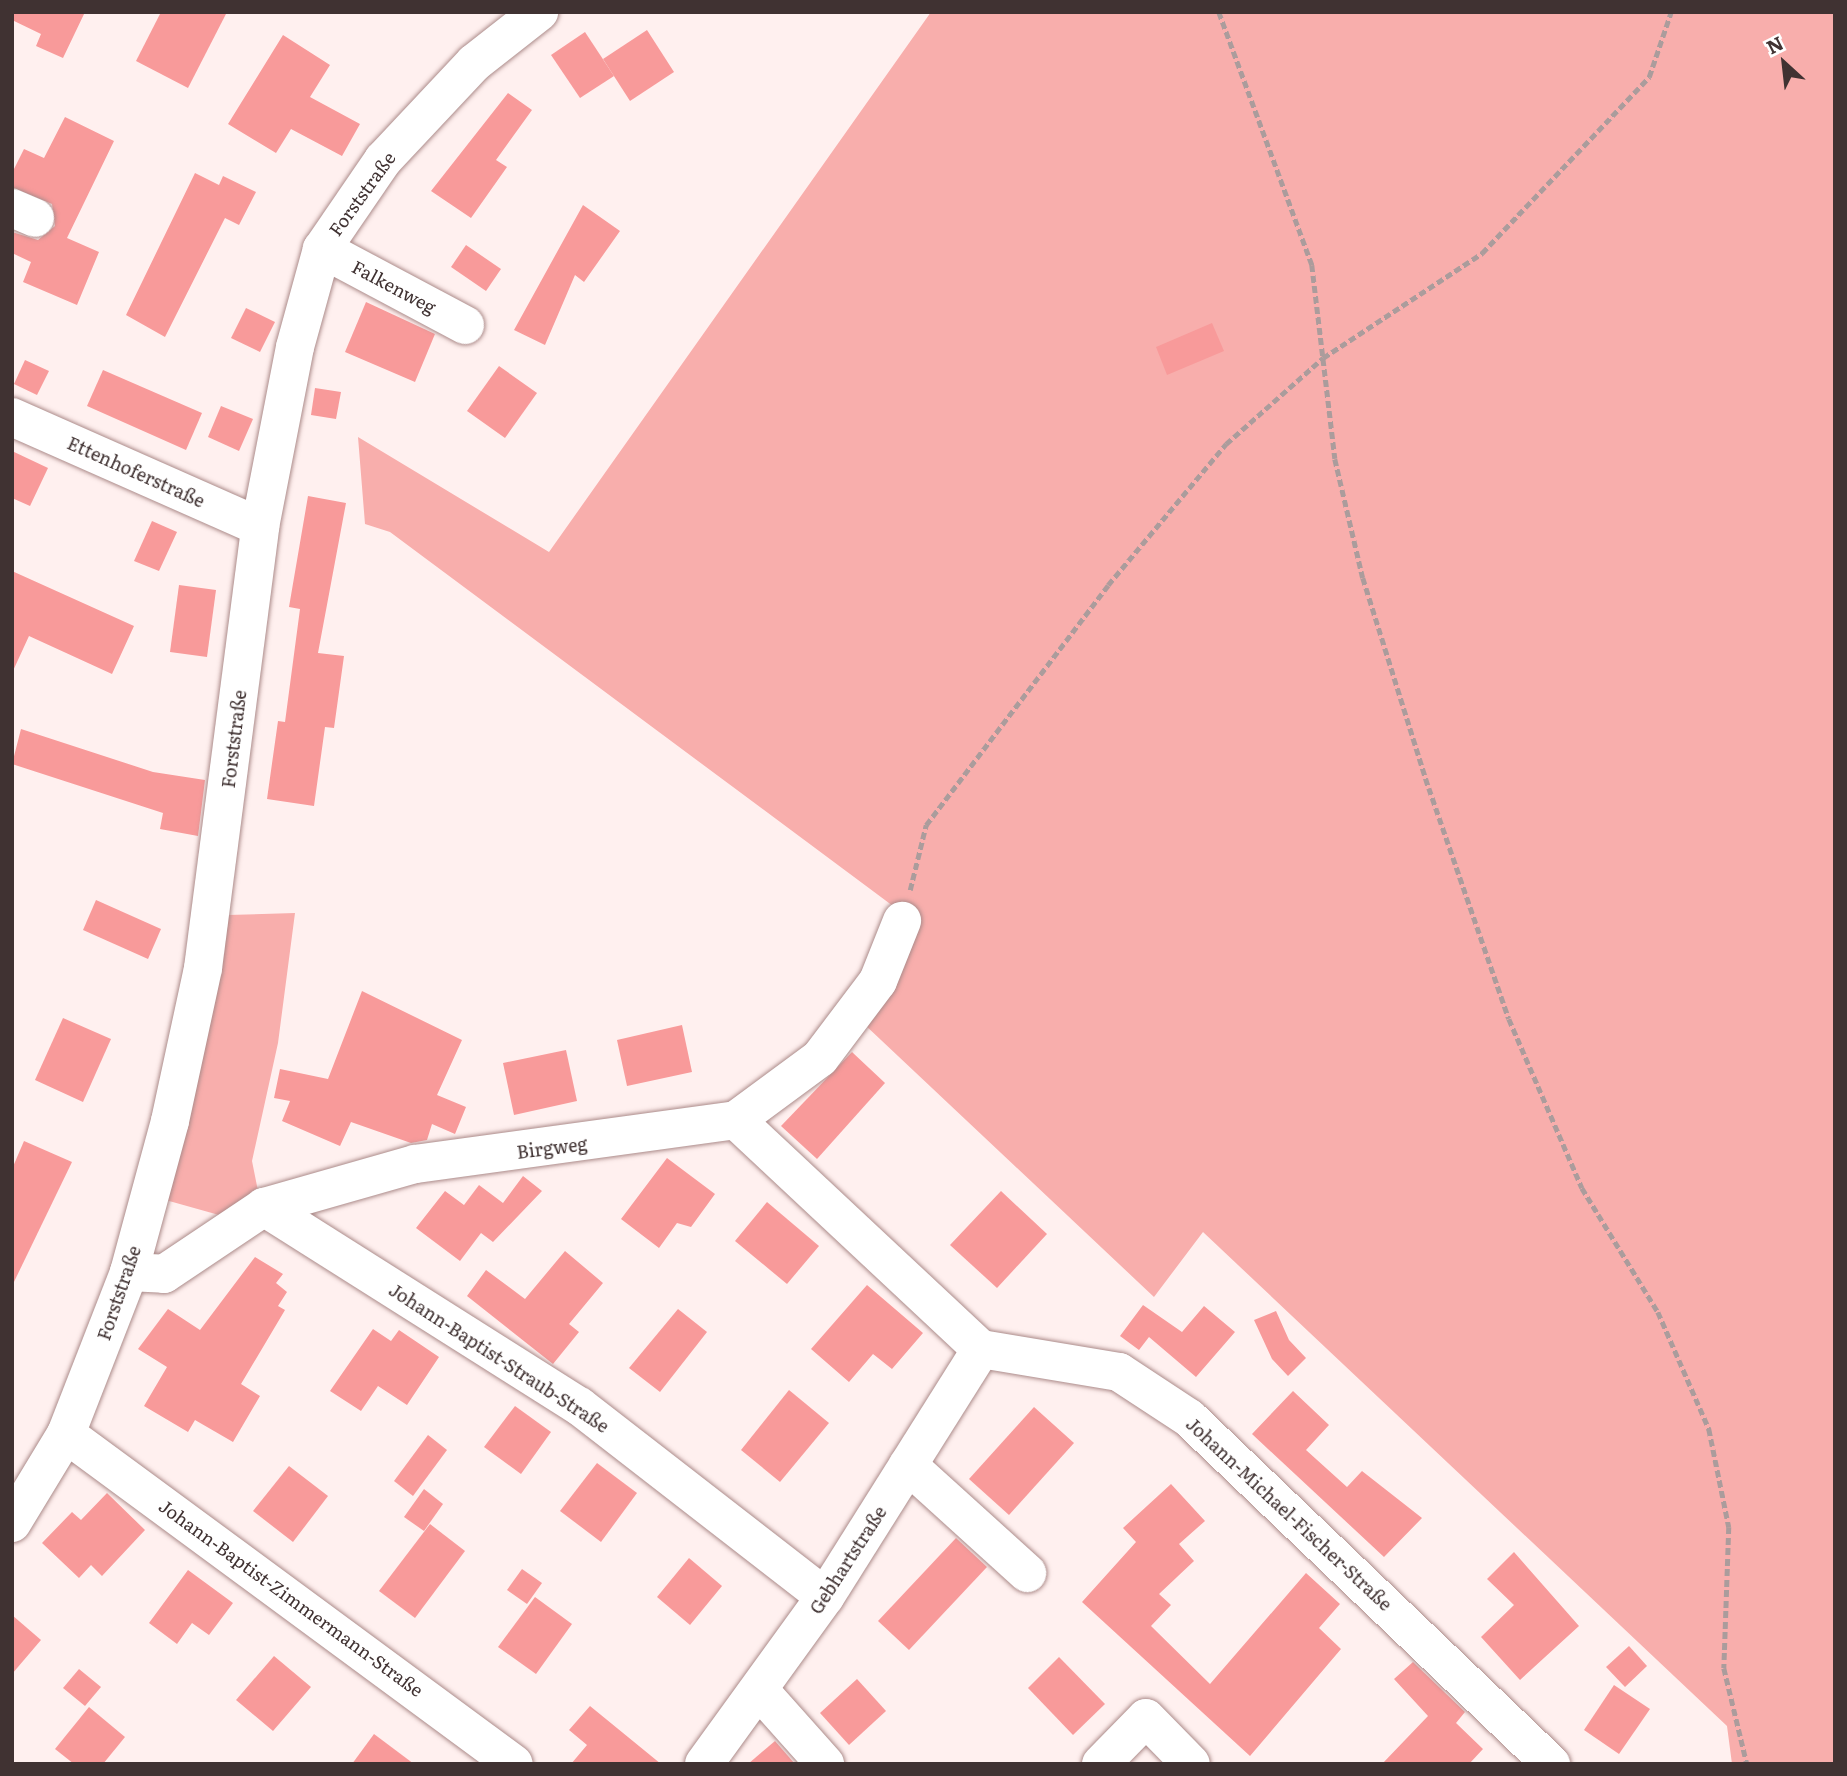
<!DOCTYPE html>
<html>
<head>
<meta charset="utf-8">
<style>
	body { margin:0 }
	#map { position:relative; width:1847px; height:1776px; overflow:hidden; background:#fff0ef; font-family:Literata,serif }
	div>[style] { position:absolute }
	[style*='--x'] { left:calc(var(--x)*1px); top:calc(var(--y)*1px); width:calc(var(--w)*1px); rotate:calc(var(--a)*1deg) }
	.green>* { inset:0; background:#f8aeac }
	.building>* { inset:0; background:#f89a9a }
	.path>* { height:4.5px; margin-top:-2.25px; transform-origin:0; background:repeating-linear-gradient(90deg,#ab9c9c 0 7px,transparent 0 10.5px) }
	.roads { filter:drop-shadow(0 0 2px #ac8b8a) drop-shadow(0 0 2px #ac8b8a) }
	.minor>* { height:38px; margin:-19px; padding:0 19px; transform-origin:19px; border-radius:19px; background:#fff }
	span { translate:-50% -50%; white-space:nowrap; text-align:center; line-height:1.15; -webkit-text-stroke:7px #fff; paint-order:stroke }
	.street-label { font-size:18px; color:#403232 }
	.frame { position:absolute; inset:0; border:14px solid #403232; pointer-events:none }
	.north { position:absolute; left:1749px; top:28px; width:70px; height:70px; -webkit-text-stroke:5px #fff; paint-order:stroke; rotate:333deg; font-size:19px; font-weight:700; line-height:28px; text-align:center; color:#403232 }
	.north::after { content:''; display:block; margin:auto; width:24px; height:32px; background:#403232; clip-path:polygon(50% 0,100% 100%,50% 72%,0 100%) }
</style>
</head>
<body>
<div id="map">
	<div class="green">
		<div style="clip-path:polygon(931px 12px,1835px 12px,1835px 1764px,1732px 1764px,1727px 1726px,1203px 1232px,1154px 1297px,864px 1024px,893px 906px,390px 532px,365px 524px,358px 437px,549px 552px)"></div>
		<div style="clip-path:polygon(295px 913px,278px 1043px,252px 1161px,258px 1191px,219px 1215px,162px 1199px,228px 915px)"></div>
	</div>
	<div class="building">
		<div style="clip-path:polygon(12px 12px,85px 12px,63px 58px,36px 46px,41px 34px,12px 20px)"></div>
		<div style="clip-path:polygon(161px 12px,227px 12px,188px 88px,136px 61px)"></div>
		<div style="clip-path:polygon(647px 30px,674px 72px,630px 101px,603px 59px)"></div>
		<div style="clip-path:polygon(585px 32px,614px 76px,580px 98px,551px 55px)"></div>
		<div style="clip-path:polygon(283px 35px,330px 65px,310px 97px,360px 124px,342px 156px,291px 129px,276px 153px,228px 124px)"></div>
		<div style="clip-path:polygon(508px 93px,532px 110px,496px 160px,507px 167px,471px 218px,431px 191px)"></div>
		<div style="clip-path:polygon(65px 117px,114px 141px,67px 238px,99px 252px,77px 305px,23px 282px,31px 262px,12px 253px,12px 232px,38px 240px,55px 226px,52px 204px,12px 187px,12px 173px,24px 149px,44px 158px)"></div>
		<div style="clip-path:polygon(195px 173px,219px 185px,223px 176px,256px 192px,239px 225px,225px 218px,165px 337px,126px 315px)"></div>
		<div style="clip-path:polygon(583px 205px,620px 231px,584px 282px,575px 275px,545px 345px,514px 330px)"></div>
		<div style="clip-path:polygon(466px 245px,501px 269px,486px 291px,451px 267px)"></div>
		<div style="clip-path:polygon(366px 302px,435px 334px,415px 382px,345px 352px)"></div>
		<div style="clip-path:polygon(246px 308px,275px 322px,260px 352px,231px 338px)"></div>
		<div style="clip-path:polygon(1212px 323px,1224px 351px,1167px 375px,1156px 347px)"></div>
		<div style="clip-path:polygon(25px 360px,49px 371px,37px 395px,14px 384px)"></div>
		<div style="clip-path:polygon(499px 366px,537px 393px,505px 438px,467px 411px)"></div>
		<div style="clip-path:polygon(103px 370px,202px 413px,186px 450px,87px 406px)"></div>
		<div style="clip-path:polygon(315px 388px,341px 392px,336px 419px,311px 415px)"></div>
		<div style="clip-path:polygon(221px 406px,253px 419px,239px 451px,208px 437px)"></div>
		<div style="clip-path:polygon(12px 451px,48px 468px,30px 506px,12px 498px)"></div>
		<div style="clip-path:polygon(308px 496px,346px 503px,318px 653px,344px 656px,334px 728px,325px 727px,314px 806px,267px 799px,278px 721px,285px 722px,300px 609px,289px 607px)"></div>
		<div style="clip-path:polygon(152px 521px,177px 532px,159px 571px,134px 561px)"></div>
		<div style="clip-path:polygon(12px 571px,134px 626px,112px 674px,29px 636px,12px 673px)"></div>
		<div style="clip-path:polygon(179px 585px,216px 590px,207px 657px,170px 652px)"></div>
		<div style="clip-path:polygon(21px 729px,153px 772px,205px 780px,198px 836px,160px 829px,163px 813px,12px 764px)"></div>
		<div style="clip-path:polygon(96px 900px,161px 929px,148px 959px,83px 930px)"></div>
		<div style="clip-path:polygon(362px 991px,462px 1040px,437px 1095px,466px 1107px,455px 1134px,432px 1124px,427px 1140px,411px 1143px,351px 1122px,340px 1146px,282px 1121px,290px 1101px,274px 1098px,280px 1069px,328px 1079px)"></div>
		<div style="clip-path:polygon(63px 1018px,111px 1039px,83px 1102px,35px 1080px)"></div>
		<div style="clip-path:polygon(682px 1025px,692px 1072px,627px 1086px,617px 1040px)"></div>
		<div style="clip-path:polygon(566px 1050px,577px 1101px,514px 1115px,503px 1063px)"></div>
		<div style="clip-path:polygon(852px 1052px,885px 1083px,817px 1159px,781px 1126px)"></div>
		<div style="clip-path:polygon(24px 1141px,72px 1162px,12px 1286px,12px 1169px)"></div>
		<div style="clip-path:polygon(667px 1158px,715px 1194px,691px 1227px,677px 1223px,659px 1248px,621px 1219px)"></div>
		<div style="clip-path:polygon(523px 1176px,542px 1191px,493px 1242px,481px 1233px,460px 1261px,416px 1228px,445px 1191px,464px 1205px,479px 1185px,503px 1203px)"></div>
		<div style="clip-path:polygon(1001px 1191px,1047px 1234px,997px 1288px,950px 1245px)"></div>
		<div style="clip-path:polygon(767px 1202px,819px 1246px,787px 1284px,735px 1241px)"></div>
		<div style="clip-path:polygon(565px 1251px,603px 1283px,569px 1324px,579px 1332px,553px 1364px,467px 1296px,486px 1270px,525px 1299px)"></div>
		<div style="clip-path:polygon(255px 1257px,283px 1274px,276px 1283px,287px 1292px,278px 1306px,285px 1310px,241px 1384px,260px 1396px,233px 1442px,195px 1420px,188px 1432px,144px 1406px,167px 1367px,138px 1349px,168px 1309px,200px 1330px)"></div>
		<div style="clip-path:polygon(867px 1285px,923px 1333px,892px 1369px,873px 1354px,849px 1382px,811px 1349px)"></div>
		<div style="clip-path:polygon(1143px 1305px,1182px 1332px,1204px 1306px,1235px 1332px,1196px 1377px,1149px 1337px,1139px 1350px,1120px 1336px)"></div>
		<div style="clip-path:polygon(678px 1309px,707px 1332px,660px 1392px,629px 1368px)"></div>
		<div style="clip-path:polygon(1276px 1311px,1289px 1340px,1306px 1358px,1288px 1376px,1272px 1359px,1254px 1320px)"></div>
		<div style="clip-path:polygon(373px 1329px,391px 1341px,399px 1330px,439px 1357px,407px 1405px,378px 1386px,361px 1411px,330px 1391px)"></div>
		<div style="clip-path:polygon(789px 1390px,829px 1423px,780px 1482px,741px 1450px)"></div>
		<div style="clip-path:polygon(1293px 1391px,1329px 1425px,1306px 1450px,1347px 1487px,1362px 1471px,1422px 1518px,1384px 1557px,1252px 1434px)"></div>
		<div style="clip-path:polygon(515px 1406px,551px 1432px,521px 1474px,484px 1447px)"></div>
		<div style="clip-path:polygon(1034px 1407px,1074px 1443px,1009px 1515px,969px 1479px)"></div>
		<div style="clip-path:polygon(428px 1435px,447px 1450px,413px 1496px,394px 1481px)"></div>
		<div style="clip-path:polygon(597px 1463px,637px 1493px,601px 1542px,560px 1511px)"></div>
		<div style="clip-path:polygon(289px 1466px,328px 1496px,293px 1542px,253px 1511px)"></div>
		<div style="clip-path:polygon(1171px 1484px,1205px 1521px,1179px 1544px,1194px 1561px,1159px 1594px,1171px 1605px,1151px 1626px,1210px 1684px,1306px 1573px,1340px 1604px,1319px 1628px,1341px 1649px,1250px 1756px,1082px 1602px,1136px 1542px,1123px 1528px)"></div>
		<div style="clip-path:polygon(424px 1489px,443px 1504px,424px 1531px,404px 1517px)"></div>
		<div style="clip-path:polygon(107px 1493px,145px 1530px,102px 1576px,91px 1565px,79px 1578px,42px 1543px,72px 1512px,81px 1520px)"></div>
		<div style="clip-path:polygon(430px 1524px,465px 1551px,415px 1618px,379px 1591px)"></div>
		<div style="clip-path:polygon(956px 1538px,987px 1567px,909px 1650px,878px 1621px)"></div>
		<div style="clip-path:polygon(1514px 1552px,1579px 1626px,1520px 1680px,1481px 1637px,1514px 1605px,1487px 1579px)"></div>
		<div style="clip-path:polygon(689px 1558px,722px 1586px,690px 1625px,657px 1597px)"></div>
		<div style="clip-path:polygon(522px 1569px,542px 1583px,527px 1604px,507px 1590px)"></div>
		<div style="clip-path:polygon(188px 1570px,233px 1603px,209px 1635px,192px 1623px,177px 1644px,149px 1623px)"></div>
		<div style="clip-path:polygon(535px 1597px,572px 1624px,536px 1674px,498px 1647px)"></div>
		<div style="clip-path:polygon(12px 1615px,41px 1640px,12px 1674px)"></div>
		<div style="clip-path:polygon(1629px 1646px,1647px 1666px,1625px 1687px,1606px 1667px)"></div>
		<div style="clip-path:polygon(274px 1656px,311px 1687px,273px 1731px,236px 1700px)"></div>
		<div style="clip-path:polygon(1059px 1657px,1105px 1704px,1073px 1735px,1028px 1688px)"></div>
		<div style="clip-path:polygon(1413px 1662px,1465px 1712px,1456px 1723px,1483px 1749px,1469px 1764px,1382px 1764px,1428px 1716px,1394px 1679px)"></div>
		<div style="clip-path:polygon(79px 1669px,101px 1687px,85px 1706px,63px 1688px)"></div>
		<div style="clip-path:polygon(857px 1679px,886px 1711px,849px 1745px,820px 1713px)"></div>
		<div style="clip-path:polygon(1614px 1685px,1650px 1709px,1619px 1754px,1584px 1730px)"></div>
		<div style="clip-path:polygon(590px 1706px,661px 1764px,571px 1764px,587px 1745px,569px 1730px)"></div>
		<div style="clip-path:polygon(89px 1707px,125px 1737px,103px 1764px,74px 1764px,55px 1749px)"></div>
		<div style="clip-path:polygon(374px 1734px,414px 1764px,352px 1764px)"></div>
		<div style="clip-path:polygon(775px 1741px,795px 1764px,748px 1764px)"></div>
	</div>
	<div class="path">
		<div style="--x:1219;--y:12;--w:270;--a:69.8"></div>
		<div style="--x:1312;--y:265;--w:195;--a:83.2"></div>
		<div style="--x:1335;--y:459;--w:122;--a:76.8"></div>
		<div style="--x:1363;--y:578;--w:220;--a:72.6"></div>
		<div style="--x:1429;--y:788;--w:244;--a:70.9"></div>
		<div style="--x:1509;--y:1019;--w:184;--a:66.6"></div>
		<div style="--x:1582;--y:1188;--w:145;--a:58.5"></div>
		<div style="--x:1658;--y:1312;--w:128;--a:66.4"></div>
		<div style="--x:1709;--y:1429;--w:100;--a:78.5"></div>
		<div style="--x:1729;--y:1527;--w:141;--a:92"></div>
		<div style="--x:1724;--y:1668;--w:99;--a:76.5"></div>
		<div style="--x:910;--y:890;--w:67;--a:-76.2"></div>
		<div style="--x:926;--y:825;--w:301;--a:-52.8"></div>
		<div style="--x:1108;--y:585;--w:184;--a:-50.1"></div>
		<div style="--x:1226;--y:444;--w:130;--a:-41.6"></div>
		<div style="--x:1323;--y:358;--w:191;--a:-33.4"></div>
		<div style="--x:1482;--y:253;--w:243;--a:-46.5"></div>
		<div style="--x:1649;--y:77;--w:69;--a:-71.3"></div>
	</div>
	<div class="roads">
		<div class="minor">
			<div style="--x:12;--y:208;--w:25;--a:23"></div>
			<div style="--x:322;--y:249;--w:162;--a:28"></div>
			<div style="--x:12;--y:417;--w:271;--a:23.9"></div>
			<div style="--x:736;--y:1120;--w:335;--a:43.1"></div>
			<div style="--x:981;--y:1349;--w:140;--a:9.5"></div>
			<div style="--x:1119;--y:1372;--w:84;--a:33.3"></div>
			<div style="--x:1189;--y:1418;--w:501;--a:43.71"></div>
			<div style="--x:264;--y:1207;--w:373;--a:32.3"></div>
			<div style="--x:579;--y:1406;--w:311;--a:37.8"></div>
			<div style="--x:129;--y:1272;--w:35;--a:3"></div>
			<div style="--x:164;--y:1274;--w:120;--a:-33.8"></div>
			<div style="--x:264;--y:1207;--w:157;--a:-15.9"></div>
			<div style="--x:415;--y:1164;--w:324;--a:-7.8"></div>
			<div style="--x:736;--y:1120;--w:104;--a:-36.4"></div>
			<div style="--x:820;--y:1058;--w:96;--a:-53"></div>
			<div style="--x:878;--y:981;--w:65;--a:-68.2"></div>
			<div style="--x:66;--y:1434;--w:556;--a:36.38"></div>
			<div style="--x:908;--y:1465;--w:161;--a:42.2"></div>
			<div style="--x:12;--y:1523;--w:104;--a:-58.8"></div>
			<div style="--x:66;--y:1434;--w:174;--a:-68.7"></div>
			<div style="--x:129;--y:1272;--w:156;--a:-74.8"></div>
			<div style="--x:170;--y:1121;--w:157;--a:-77.8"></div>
			<div style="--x:203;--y:968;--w:445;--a:-82.6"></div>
			<div style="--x:260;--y:527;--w:183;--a:-79"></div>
			<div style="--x:295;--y:347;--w:102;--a:-74.6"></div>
			<div style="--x:322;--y:249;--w:108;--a:-55.6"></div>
			<div style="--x:383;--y:160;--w:133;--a:-46.8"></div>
			<div style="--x:474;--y:63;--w:83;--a:-38.1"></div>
			<div style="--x:760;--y:1691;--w:98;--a:48.3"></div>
			<div style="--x:704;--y:1764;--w:206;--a:-54.1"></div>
			<div style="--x:825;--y:1597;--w:293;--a:-57.8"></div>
			<div style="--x:1101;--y:1764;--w:64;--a:-45.6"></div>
			<div style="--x:1146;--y:1718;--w:64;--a:45.6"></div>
		</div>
	</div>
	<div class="street-label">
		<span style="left:362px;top:194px;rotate:-54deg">Forststraße</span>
		<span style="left:394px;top:287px;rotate:28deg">Falkenweg</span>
		<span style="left:136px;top:472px;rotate:24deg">Ettenhoferstraße</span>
		<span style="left:234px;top:739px;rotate:-83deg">Forststraße</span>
		<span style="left:552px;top:1148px;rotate:-7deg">Birgweg</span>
		<span style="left:119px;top:1293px;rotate:-71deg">Forststraße</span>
		<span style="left:499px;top:1358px;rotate:33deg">Johann-Baptist-Straub-Straße</span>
		<span style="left:1289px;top:1514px;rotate:43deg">Johann-Michael-Fischer-Straße</span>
		<span style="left:848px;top:1560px;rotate:-57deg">Gebhartstraße</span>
		<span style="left:291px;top:1598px;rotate:36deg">Johann-Baptist-Zimmermann-Straße</span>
	</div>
	<div class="frame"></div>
	<div class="north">N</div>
</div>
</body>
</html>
